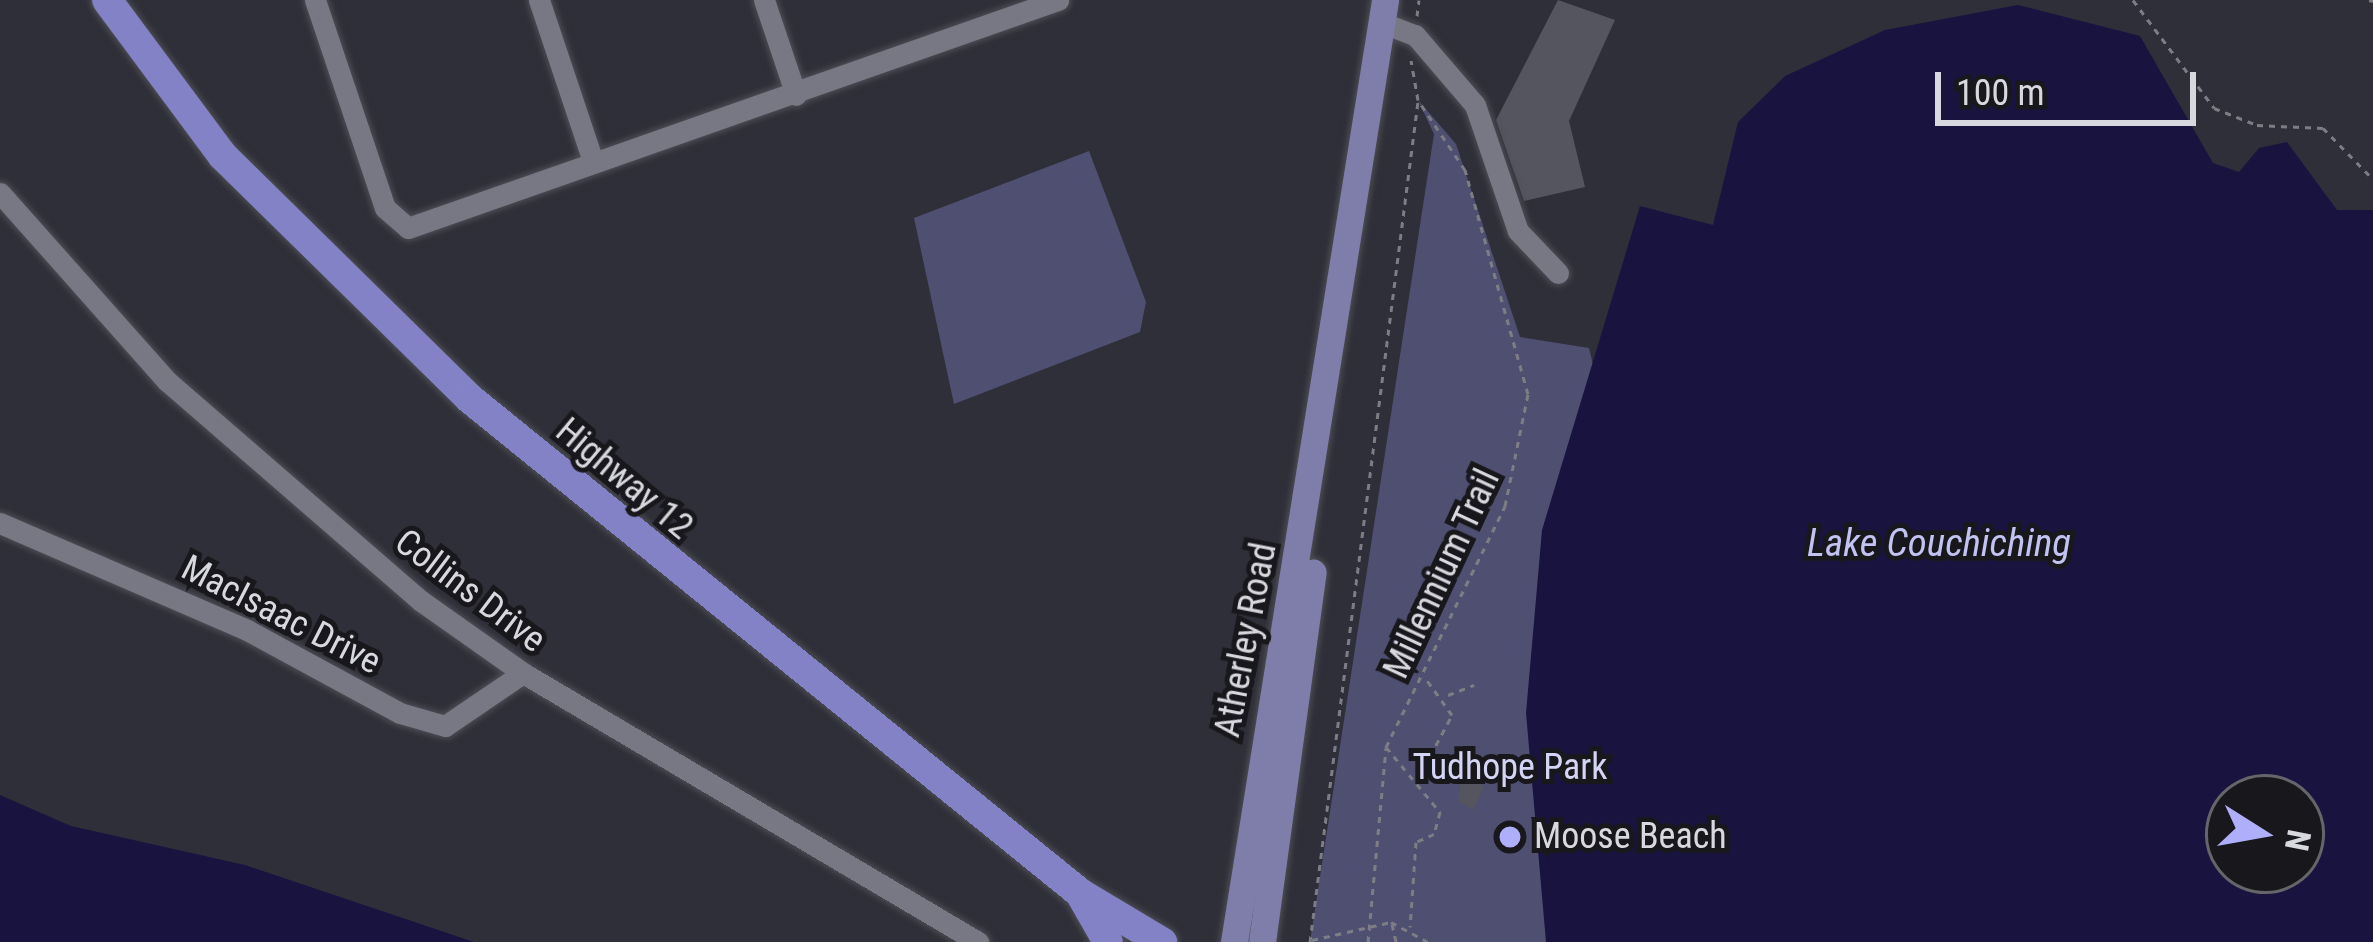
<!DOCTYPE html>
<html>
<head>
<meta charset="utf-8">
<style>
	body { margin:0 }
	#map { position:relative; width:2373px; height:942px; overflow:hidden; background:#2f2f39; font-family:"Roboto Condensed",sans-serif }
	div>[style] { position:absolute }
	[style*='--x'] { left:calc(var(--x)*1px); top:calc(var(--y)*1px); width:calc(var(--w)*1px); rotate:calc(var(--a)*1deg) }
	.green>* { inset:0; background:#4f4f72 }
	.water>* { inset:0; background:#191340 }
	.building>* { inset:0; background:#555560 }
	.path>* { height:3px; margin-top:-1.5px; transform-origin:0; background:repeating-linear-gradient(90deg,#7d7d85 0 6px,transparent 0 12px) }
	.roads { filter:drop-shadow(0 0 3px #4d4d55) drop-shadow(0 0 3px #4d4d55) }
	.minor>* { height:21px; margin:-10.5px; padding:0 10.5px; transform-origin:10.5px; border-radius:10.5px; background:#777883 }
	.major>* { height:27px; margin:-13.5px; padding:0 13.5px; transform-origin:13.5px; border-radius:13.5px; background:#7f7eab }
	.highway>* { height:30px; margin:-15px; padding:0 15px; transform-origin:15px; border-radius:15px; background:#8482c6 }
	.dots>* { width:33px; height:33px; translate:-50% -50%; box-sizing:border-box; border:6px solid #18181c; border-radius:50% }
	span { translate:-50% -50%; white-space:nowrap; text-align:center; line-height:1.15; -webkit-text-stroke:10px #18181c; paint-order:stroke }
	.street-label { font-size:36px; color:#d8d8df }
	.park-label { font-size:36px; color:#d4d5f5 }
	.poi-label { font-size:36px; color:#d8d8df }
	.left { translate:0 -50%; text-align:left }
	.water-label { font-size:39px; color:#c2c3f3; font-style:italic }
	.north { position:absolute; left:2205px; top:774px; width:120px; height:120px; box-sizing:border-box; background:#18181c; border:3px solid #65656a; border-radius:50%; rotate:101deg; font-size:33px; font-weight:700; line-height:48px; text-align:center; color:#d8d8df }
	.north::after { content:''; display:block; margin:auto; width:42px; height:54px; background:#afaefa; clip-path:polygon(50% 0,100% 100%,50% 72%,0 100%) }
	.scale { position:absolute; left:1935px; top:72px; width:261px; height:54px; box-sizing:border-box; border:6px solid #d8d8df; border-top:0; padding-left:15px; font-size:36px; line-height:42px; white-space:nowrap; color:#d8d8df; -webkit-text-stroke:9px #18181c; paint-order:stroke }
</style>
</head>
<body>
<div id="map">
	<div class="green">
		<div style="clip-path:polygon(1418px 100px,1456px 144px,1520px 337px,1589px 348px,1684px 747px,1682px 942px,1310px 942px,1434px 134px)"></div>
		<div style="clip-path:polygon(1089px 151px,1146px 302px,1140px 332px,954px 404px,914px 218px)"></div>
	</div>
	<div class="water">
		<div style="clip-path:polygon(evenodd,2018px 5px,2140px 36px,2213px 163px,2239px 172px,2259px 148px,2287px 142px,2337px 210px,2373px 210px,2373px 942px,1546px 942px,1526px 713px,1542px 530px,1640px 206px,1713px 225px,1738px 122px,1785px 76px,1885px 30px,2018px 5px,2301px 798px,2301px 870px,2229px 870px,2229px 798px,2301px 798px)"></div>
		<div style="clip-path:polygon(0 795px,71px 826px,245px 865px,474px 942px,0 942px)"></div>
	</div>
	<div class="building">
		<div style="clip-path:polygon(1558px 0,1615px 20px,1569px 121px,1585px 187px,1524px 201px,1496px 120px)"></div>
		<div style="clip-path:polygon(1462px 770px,1484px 787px,1473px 810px,1458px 801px)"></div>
	</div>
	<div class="path">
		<div style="--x:2133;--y:0;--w:135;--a:53.1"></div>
		<div style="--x:2214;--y:108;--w:46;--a:21.6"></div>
		<div style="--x:2257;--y:125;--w:66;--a:2.6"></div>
		<div style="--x:2323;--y:128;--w:71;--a:45.6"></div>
		<div style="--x:2369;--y:0;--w:4;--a:14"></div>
		<div style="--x:1417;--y:16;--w:16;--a:-83"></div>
		<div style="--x:1448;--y:695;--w:28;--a:-21"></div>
		<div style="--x:1386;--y:747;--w:85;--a:50.3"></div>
		<div style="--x:1440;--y:812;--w:23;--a:105"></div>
		<div style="--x:1434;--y:834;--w:20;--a:156"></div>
		<div style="--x:1416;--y:842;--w:85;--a:94"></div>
		<div style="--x:1419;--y:777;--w:70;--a:-62"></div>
		<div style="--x:1452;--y:715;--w:48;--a:-125.7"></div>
		<div style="--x:1392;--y:924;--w:18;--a:77"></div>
		<div style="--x:1312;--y:940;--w:81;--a:-12.8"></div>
		<div style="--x:1391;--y:922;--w:42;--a:28.4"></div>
		<div style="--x:1310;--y:942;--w:848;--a:-82.68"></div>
		<div style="--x:1368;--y:942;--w:196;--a:-84.7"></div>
		<div style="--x:1386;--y:747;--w:269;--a:-63.7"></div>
		<div style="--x:1505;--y:506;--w:114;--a:-78.4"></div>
		<div style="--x:1528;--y:394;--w:233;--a:-105.7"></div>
		<div style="--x:1465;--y:170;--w:84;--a:-123.9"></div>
		<div style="--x:1418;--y:100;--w:40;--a:-100"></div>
	</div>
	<div class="roads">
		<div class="minor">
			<div style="--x:315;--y:0;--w:219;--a:71.4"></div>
			<div style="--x:385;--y:208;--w:30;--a:41"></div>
			<div style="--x:408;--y:228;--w:689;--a:-19.33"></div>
			<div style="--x:539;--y:0;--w:170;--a:71.5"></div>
			<div style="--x:764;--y:0;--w:100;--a:71.4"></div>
			<div style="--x:1383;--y:23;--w:34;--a:21"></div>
			<div style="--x:1415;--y:35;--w:92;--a:49.4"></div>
			<div style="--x:1475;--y:105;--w:133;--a:71.2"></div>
			<div style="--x:1518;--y:231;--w:58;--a:46.4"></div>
			<div style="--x:0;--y:193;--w:251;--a:48.4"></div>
			<div style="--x:167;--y:381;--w:336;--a:40.9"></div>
			<div style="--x:421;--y:601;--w:125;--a:35.2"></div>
			<div style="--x:523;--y:673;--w:529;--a:30.59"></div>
			<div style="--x:0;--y:523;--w:269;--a:23.4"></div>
			<div style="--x:247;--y:630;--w:174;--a:28.5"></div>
			<div style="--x:400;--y:713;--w:47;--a:16.1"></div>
			<div style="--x:445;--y:726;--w:94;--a:-34.2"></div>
		</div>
		<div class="major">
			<div style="--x:1234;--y:942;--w:954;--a:-80.89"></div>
			<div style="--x:1262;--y:942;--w:373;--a:-82.2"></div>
		</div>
		<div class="highway">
			<div style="--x:107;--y:0;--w:194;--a:53.4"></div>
			<div style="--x:223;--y:156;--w:345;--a:44.5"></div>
			<div style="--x:469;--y:398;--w:786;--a:39.01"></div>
			<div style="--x:1080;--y:893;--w:96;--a:30.9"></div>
			<div style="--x:1080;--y:893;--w:56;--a:60.3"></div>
		</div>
	</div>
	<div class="dots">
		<div style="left:1510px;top:837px;background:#afaefa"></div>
	</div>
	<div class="street-label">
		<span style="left:624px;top:479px;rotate:40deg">Highway 12</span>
		<span style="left:1442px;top:574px;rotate:-65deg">Millennium Trail</span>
		<span style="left:470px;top:591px;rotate:37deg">Collins Drive</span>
		<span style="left:281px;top:615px;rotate:27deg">MacIsaac Drive</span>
		<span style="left:1246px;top:640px;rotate:-79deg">Atherley Road</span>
	</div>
	<div class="park-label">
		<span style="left:1510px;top:768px">Tudhope Park</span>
	</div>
	<div class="poi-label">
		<span class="left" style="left:1534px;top:837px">Moose Beach</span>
	</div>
	<div class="water-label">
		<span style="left:1939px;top:543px">Lake Couchiching</span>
	</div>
	<div class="north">N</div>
	<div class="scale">100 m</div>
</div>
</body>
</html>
